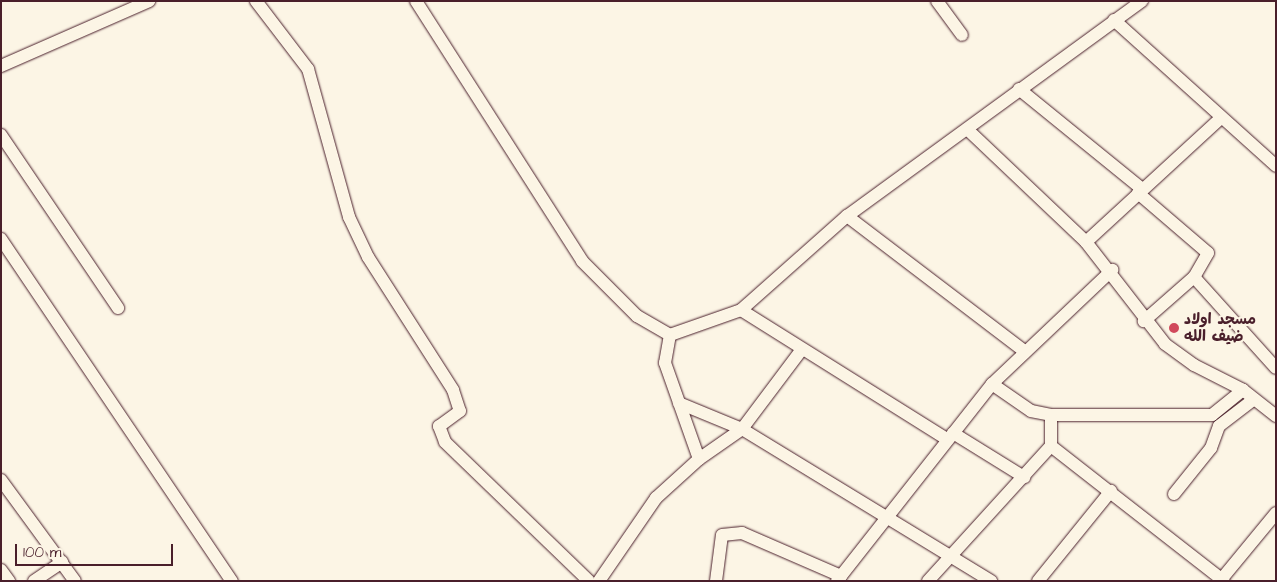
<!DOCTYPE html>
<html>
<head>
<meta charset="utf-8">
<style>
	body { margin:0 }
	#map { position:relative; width:1277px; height:582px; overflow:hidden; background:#fcf5e5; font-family:"Architects Daughter","Playpen Sans Arabic",sans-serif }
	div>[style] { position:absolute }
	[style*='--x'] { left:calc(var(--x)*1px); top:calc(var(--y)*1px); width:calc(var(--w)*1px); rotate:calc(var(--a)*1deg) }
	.roads { filter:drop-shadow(0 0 1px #4a1f2b) drop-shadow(0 0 1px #4a1f2b) }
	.minor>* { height:12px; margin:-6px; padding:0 6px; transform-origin:6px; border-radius:6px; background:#fcf5e5 }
	.dots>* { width:14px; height:14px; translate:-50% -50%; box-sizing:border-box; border:2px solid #fcf5e5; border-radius:50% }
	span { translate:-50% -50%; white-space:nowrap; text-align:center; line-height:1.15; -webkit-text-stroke:4px #fcf5e5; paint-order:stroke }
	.poi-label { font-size:15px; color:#4a1f2b; font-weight:700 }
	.left { translate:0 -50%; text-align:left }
	.frame { position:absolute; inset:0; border:2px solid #4a1f2b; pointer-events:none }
	.scale { position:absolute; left:15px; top:544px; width:158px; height:22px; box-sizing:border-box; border:2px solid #4a1f2b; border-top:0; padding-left:6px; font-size:15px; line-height:18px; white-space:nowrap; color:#4a1f2b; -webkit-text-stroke:4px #fcf5e5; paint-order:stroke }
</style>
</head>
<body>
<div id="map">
	<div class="roads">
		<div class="minor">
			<div style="--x:256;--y:1;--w:86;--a:52.6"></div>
			<div style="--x:308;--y:69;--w:154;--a:74.5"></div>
			<div style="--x:349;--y:217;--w:44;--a:64.6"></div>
			<div style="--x:368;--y:257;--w:158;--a:57.4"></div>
			<div style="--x:453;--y:390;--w:22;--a:72"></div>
			<div style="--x:460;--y:411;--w:26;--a:144"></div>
			<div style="--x:439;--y:426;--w:17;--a:69"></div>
			<div style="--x:445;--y:442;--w:200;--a:44"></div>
			<div style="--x:416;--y:1;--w:308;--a:57.4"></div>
			<div style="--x:582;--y:261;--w:78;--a:45"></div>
			<div style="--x:637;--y:316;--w:38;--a:30"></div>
			<div style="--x:937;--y:1;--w:42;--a:53.7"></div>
			<div style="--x:1114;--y:20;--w:218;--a:42"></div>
			<div style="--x:1;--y:66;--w:162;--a:-23.7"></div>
			<div style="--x:1019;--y:89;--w:159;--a:39.1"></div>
			<div style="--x:968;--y:130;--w:163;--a:43.5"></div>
			<div style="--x:1086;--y:242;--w:129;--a:52.2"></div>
			<div style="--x:1165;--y:344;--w:36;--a:36"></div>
			<div style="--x:1194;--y:365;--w:55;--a:27"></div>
			<div style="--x:1243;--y:390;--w:42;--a:38.2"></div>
			<div style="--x:1;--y:135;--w:209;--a:55.9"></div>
			<div style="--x:1138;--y:193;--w:92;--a:40.6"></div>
			<div style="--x:1208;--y:253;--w:28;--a:120"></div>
			<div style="--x:1194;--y:277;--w:67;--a:138.7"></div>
			<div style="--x:847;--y:216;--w:223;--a:37.3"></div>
			<div style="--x:1;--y:239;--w:413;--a:56"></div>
			<div style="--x:1086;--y:242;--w:183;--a:-42.6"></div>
			<div style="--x:1194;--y:277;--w:122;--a:48"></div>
			<div style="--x:741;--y:310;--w:244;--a:32.1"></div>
			<div style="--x:992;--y:384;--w:47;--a:34.7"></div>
			<div style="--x:1031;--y:411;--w:20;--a:11"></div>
			<div style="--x:1051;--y:415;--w:161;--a:0"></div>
			<div style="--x:1212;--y:415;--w:40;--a:-39"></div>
			<div style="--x:679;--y:403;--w:68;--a:22.4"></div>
			<div style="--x:742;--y:429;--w:292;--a:31.4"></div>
			<div style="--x:953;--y:433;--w:84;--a:31.8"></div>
			<div style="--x:1051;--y:446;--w:219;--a:38"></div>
			<div style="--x:699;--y:459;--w:52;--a:-34.9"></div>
			<div style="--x:742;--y:429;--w:100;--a:-53.1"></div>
			<div style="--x:1;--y:480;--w:125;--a:53.8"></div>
			<div style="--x:1174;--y:494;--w:59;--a:-51.2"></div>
			<div style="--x:1211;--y:448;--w:23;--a:-70"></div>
			<div style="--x:1219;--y:426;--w:44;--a:-37.6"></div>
			<div style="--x:1;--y:570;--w:14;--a:54"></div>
			<div style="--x:34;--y:581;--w:34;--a:-34"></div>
			<div style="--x:599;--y:581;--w:101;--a:-55.5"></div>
			<div style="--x:656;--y:498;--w:58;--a:-42.2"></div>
			<div style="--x:699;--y:459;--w:102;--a:-109.5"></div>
			<div style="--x:665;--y:363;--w:28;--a:-80"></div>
			<div style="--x:670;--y:335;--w:75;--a:-19.4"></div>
			<div style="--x:741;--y:310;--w:142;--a:-41.6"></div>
			<div style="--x:847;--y:216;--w:365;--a:-36.1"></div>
			<div style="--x:716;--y:581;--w:46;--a:-82.6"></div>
			<div style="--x:722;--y:535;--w:20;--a:-6"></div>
			<div style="--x:742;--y:533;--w:108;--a:23.5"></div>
			<div style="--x:837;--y:581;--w:251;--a:-51.8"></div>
			<div style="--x:992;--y:384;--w:166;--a:-43.5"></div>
			<div style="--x:928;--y:581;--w:183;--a:-47.7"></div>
			<div style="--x:1051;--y:446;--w:31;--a:-90"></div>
			<div style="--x:1038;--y:581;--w:116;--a:-51"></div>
			<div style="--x:1220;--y:581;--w:88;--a:-50.5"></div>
		</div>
	</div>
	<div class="dots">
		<div style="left:1174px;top:328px;background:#d1495b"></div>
	</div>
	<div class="poi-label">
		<span class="left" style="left:1184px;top:328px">مسجد اولاد<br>ضيف الله</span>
	</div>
	<div class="frame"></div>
	<div class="scale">100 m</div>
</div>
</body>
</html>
